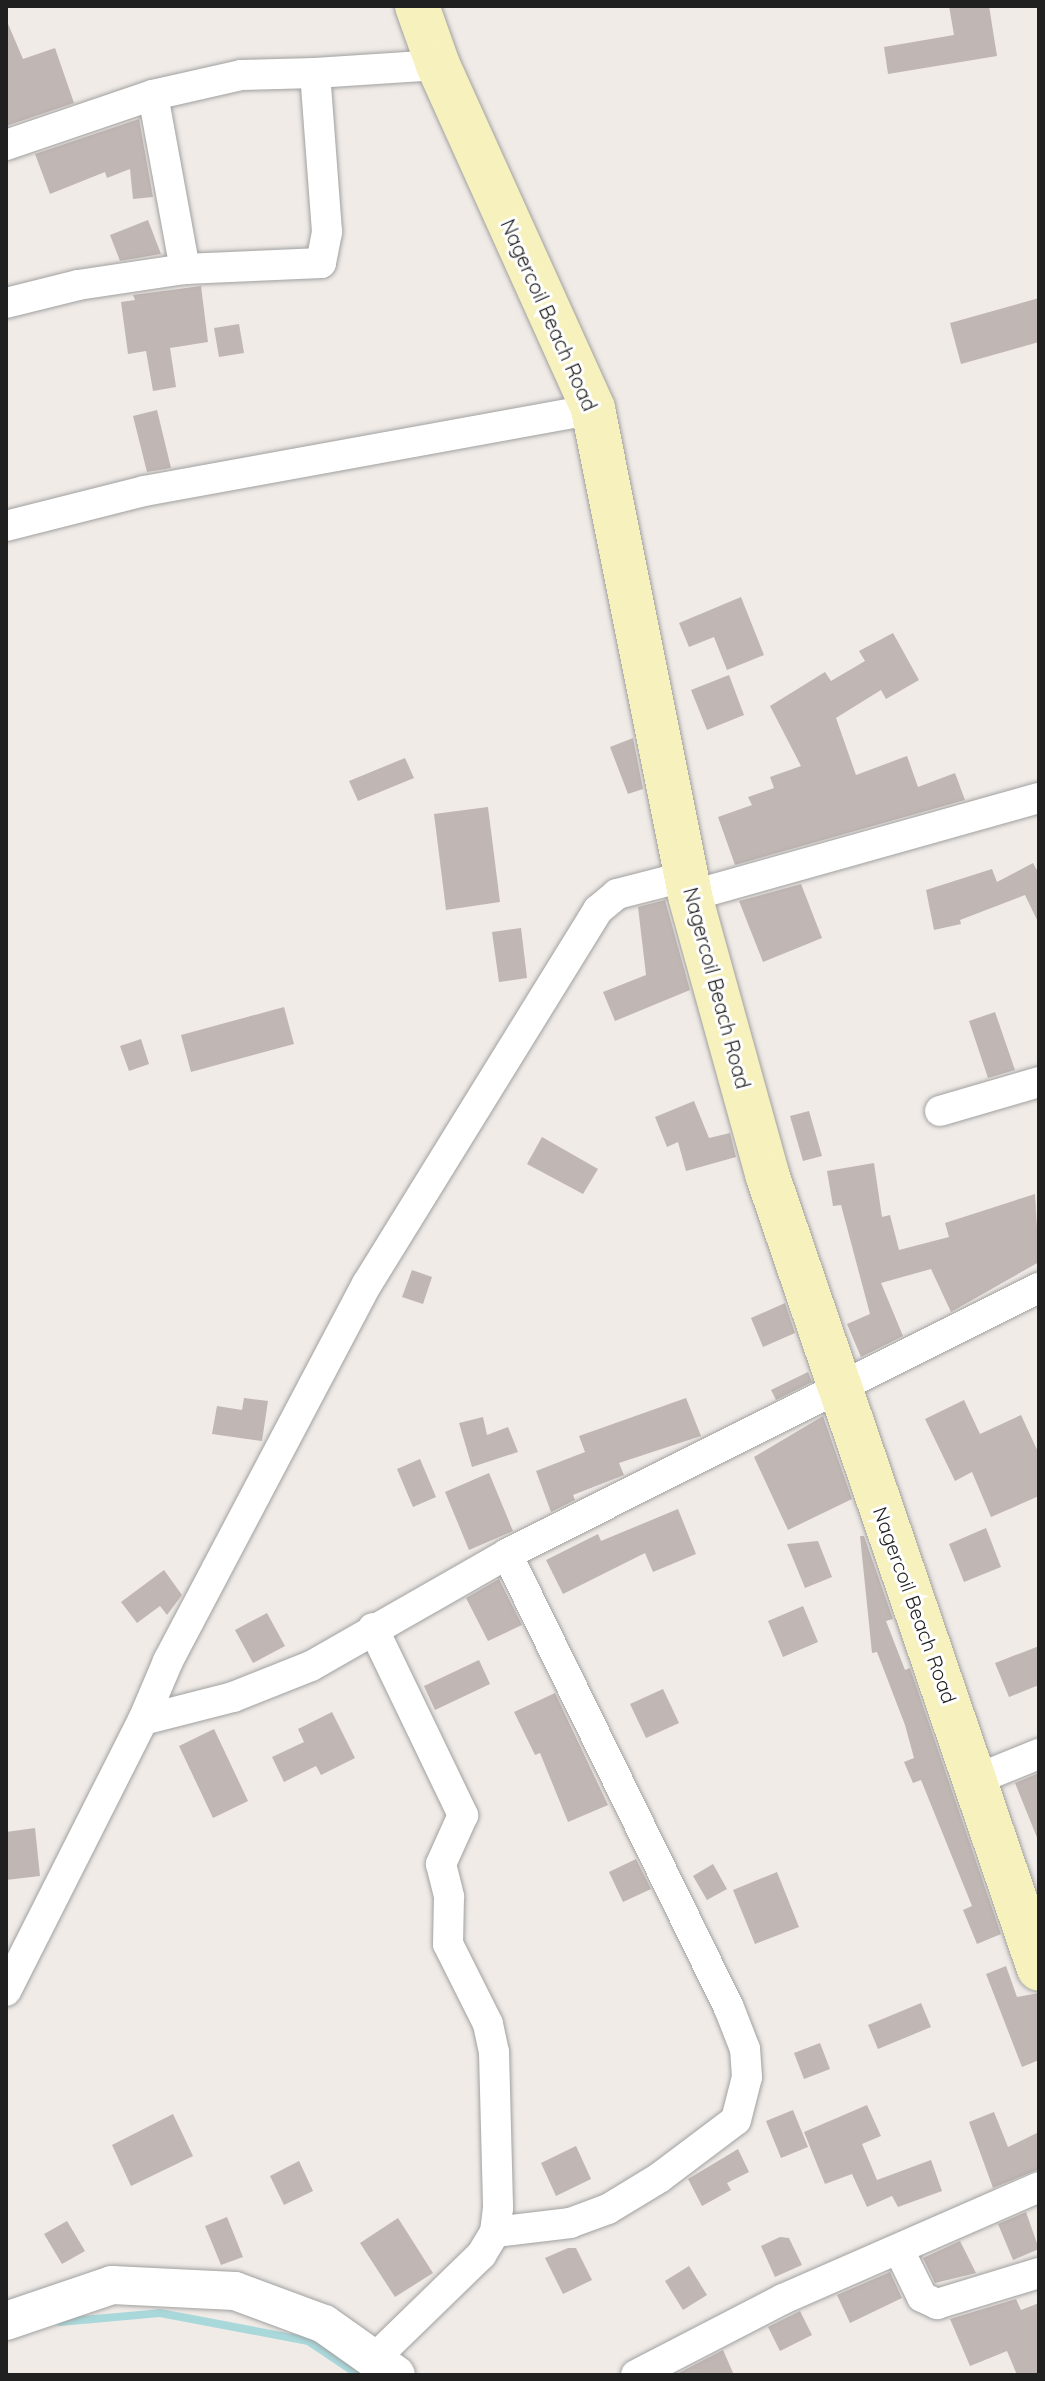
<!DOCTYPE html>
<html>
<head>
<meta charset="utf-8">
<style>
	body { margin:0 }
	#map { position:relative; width:1045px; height:2381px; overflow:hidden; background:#f0ebe7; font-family:Quicksand,sans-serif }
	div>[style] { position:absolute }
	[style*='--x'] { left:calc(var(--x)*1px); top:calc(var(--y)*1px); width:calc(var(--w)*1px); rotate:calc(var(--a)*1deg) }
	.stream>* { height:8px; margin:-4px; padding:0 4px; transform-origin:4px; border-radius:4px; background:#a9d8db }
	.building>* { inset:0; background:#c0b6b3 }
	.roads { filter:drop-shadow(0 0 2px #a1a1a1) drop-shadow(0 0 2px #a1a1a1) }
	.minor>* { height:30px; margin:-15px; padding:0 15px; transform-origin:15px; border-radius:15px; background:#fff }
	.tertiary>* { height:38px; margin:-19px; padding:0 19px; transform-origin:19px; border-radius:19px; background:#fff }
	.secondary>* { height:44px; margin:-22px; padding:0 22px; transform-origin:22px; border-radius:22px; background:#f7f1be }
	span { translate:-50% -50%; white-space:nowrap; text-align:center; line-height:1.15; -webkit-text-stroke:6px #fff; paint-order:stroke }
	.street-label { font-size:20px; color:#202020 }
	.frame { position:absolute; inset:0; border:8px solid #202020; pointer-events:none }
</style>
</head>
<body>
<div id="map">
	<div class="stream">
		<div style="--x:60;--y:2322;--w:100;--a:-5.1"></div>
		<div style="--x:160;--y:2313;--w:151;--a:10.7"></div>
		<div style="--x:308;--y:2341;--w:61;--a:33.7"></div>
	</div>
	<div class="building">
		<div style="clip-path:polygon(949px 6px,989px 6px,997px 56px,888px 74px,884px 47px,954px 35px)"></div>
		<div style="clip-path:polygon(6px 19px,23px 59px,55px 48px,74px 103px,6px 126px)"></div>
		<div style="clip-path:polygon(139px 119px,153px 197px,133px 199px,130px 169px,107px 178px,105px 172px,50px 194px,35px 154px)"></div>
		<div style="clip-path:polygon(148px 220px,161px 254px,120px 261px,110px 235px)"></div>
		<div style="clip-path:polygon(201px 286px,208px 342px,170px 348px,176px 387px,153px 391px,146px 351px,128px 354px,121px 302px,135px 300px,133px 295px)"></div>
		<div style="clip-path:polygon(1039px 298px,1039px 342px,961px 364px,950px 323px)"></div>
		<div style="clip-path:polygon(239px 324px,244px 353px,219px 357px,214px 328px)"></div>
		<div style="clip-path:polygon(157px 410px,171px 468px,147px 472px,133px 416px)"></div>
		<div style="clip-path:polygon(741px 597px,764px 655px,727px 670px,714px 637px,689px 647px,679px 623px)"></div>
		<div style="clip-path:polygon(893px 633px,919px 680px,886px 699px,881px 690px,836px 718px,856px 775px,907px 756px,918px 787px,955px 773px,965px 800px,735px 865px,718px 817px,752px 805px,748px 797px,774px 788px,770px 777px,801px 766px,770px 706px,825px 672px,831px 681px,865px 661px,859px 651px)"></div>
		<div style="clip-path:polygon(729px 675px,744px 715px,707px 730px,691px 690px)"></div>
		<div style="clip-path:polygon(633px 738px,643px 789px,628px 794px,610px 747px)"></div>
		<div style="clip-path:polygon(405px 758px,414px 778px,358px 801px,349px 781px)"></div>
		<div style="clip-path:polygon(488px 807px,500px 902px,446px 910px,434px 814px)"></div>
		<div style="clip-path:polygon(1033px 863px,1039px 874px,1039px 924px,1025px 895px,960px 920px,961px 924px,934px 930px,926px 890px,992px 869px,997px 882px)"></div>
		<div style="clip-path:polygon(801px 884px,822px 938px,763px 962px,739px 901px)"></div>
		<div style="clip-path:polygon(665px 900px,690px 990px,615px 1021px,603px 992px,646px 975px,638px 907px)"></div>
		<div style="clip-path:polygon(521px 928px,527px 978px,499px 982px,492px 932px)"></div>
		<div style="clip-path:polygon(284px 1007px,294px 1044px,191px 1072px,181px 1035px)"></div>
		<div style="clip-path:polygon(995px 1012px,1015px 1070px,988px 1078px,969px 1021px)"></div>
		<div style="clip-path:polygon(141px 1039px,149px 1064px,129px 1071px,120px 1046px)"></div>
		<div style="clip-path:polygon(694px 1101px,709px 1138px,730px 1133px,736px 1157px,686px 1171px,678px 1142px,667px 1147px,655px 1117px)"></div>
		<div style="clip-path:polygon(809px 1111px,822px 1156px,803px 1161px,790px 1116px)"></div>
		<div style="clip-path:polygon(542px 1137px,598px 1169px,583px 1194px,527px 1164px)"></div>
		<div style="clip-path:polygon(874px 1163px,882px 1217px,890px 1215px,899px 1250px,949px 1237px,945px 1223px,1035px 1194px,1039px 1262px,951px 1312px,931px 1269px,881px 1283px,903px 1336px,861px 1357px,847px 1324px,870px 1314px,841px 1205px,833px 1206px,827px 1171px)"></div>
		<div style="clip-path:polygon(412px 1270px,432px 1277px,423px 1304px,402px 1297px)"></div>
		<div style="clip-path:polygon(785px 1303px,795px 1333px,763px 1347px,751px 1318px)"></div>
		<div style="clip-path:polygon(808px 1372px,812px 1382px,776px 1400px,771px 1390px)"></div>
		<div style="clip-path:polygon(244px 1398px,268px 1401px,262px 1441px,212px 1434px,217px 1406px,242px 1410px)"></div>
		<div style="clip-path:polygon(686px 1398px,701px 1436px,619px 1463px,624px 1475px,573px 1495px,575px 1500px,551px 1512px,536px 1471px,585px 1452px,579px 1436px)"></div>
		<div style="clip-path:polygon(964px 1400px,980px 1434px,1021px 1415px,1039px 1454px,1039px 1496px,991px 1517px,972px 1472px,955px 1481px,925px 1419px)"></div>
		<div style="clip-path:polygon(823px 1416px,852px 1499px,788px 1530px,754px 1457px)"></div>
		<div style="clip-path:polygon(483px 1417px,487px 1435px,508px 1427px,518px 1452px,472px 1467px,459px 1423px)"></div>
		<div style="clip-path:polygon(420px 1459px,436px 1497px,413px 1507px,397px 1469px)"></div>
		<div style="clip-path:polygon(489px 1473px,513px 1531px,469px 1550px,445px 1492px)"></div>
		<div style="clip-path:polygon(678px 1509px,696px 1554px,653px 1572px,645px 1553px,563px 1594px,546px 1560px,598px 1534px,601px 1541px)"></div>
		<div style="clip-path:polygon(986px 1528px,1001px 1567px,964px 1582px,949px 1544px)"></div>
		<div style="clip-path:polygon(860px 1536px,864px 1536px,893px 1619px,886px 1621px,905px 1670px,910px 1668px,1001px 1934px,977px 1944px,963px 1910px,972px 1906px,921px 1780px,913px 1783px,904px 1762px,914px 1758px,905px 1725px,877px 1652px,872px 1653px)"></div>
		<div style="clip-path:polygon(818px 1541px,832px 1577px,805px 1588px,787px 1544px)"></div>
		<div style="clip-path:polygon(164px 1570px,182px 1595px,167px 1615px,160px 1606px,137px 1623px,121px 1602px)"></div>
		<div style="clip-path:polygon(499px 1579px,522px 1625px,488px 1641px,466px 1598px)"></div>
		<div style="clip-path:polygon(803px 1606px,818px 1642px,783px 1657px,768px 1621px)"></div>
		<div style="clip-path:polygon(267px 1613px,285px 1646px,253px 1663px,235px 1630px)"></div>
		<div style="clip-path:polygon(1039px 1646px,1039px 1685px,1009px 1697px,995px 1663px)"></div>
		<div style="clip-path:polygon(479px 1660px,490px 1684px,435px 1710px,424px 1686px)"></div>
		<div style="clip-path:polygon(663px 1689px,679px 1723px,646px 1738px,630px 1704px)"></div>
		<div style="clip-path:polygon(555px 1693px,608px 1805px,568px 1822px,540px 1753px,535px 1755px,514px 1712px)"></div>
		<div style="clip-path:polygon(332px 1712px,355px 1758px,321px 1775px,316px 1766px,284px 1782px,272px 1757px,304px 1742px,298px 1729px)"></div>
		<div style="clip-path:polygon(214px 1729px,248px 1801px,213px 1818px,179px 1746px)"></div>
		<div style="clip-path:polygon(1039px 1773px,1039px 1840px,1038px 1840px,1015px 1783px)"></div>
		<div style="clip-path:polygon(35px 1828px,40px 1876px,6px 1880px,6px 1832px)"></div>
		<div style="clip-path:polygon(636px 1859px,651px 1889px,623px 1902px,609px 1872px)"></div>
		<div style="clip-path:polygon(713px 1864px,727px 1889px,707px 1900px,693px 1876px)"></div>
		<div style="clip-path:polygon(777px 1872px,799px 1927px,755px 1944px,733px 1890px)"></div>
		<div style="clip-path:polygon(1006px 1966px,1017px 1997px,1039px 1993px,1039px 2060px,1022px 2067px,986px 1974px)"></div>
		<div style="clip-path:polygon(921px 2003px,931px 2027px,878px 2049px,868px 2025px)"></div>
		<div style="clip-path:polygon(820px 2043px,830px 2069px,804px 2079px,794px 2053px)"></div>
		<div style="clip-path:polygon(867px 2105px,881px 2136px,862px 2144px,877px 2180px,931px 2160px,942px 2191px,898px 2207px,892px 2196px,867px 2207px,852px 2174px,825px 2184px,804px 2132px)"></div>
		<div style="clip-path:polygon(793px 2110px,808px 2147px,781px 2158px,766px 2121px)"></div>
		<div style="clip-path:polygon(994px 2112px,1008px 2147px,1039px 2132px,1039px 2169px,993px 2188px,969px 2122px)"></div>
		<div style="clip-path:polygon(173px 2114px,193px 2156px,131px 2186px,112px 2145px)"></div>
		<div style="clip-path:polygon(576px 2146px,591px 2179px,556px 2196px,541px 2163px)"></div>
		<div style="clip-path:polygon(738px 2149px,749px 2172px,727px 2183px,731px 2190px,702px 2206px,688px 2179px)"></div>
		<div style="clip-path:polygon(299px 2161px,313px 2191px,284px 2205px,270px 2176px)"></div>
		<div style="clip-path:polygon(1026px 2212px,1039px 2249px,1013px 2260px,998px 2224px)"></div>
		<div style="clip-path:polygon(227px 2217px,243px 2257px,221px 2265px,205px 2226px)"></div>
		<div style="clip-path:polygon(398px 2218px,433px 2273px,395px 2297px,360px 2243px)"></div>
		<div style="clip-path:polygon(67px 2221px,85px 2251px,62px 2264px,44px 2234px)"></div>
		<div style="clip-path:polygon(780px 2237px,789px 2238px,802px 2265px,775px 2277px,761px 2246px)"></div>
		<div style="clip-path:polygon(960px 2241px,976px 2273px,935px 2283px,923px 2258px)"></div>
		<div style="clip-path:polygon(568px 2248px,576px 2248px,592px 2280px,563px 2294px,545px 2258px)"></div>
		<div style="clip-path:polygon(689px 2266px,707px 2295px,683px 2310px,665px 2281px)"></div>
		<div style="clip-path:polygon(890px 2272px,902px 2298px,850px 2323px,837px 2295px)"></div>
		<div style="clip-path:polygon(1016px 2299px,1021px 2310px,1039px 2303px,1039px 2375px,1017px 2375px,1007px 2351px,970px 2366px,950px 2319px)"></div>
		<div style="clip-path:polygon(800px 2311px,812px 2335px,780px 2351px,768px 2327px)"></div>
		<div style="clip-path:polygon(723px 2350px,734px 2375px,675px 2375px)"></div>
	</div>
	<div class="roads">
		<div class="minor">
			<div style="--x:153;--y:95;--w:177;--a:79.6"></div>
			<div style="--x:6;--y:145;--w:155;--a:-18.8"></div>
			<div style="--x:153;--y:95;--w:90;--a:-12.8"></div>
			<div style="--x:241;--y:75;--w:74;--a:-1.5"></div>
			<div style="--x:6;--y:303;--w:74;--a:-14"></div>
			<div style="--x:78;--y:285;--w:108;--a:-8.5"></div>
			<div style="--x:185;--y:269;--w:136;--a:-2.5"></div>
			<div style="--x:321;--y:263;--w:32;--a:-79"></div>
			<div style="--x:327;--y:232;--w:159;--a:-94.3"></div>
			<div style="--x:315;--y:73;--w:123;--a:-3.7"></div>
			<div style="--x:6;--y:526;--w:142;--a:-14.2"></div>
			<div style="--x:144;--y:491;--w:456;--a:-10.3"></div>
			<div style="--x:690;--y:896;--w:362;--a:-15.7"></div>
			<div style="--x:940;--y:1111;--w:103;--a:-16.3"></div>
			<div style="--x:373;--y:1628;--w:208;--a:64.3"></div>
			<div style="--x:463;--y:1815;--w:54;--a:114.2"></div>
			<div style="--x:441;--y:1864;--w:34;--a:76"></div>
			<div style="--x:449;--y:1897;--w:47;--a:91.2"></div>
			<div style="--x:448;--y:1944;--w:89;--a:63.4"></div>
			<div style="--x:488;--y:2024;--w:29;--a:78"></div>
			<div style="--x:494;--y:2052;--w:156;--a:88.5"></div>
			<div style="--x:498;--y:2208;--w:24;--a:97"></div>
			<div style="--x:495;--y:2232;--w:27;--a:121"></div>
			<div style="--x:481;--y:2255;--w:149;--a:135.8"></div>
			<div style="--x:143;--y:1720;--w:64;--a:-67"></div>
			<div style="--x:168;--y:1661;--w:426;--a:-62.2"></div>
			<div style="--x:367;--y:1284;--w:440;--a:-58.3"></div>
			<div style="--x:598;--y:910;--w:25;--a:-40"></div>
			<div style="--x:617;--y:894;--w:72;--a:-14.4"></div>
			<div style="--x:977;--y:1779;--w:67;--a:-22"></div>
			<div style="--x:6;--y:1991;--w:304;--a:-63.2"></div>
			<div style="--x:143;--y:1720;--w:93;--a:-14.3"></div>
			<div style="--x:233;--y:1697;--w:84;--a:-21.7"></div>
			<div style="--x:311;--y:1666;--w:226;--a:-29.7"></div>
			<div style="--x:507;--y:1554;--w:595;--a:-26.57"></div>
			<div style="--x:495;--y:2232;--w:76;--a:-6.8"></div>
			<div style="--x:570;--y:2223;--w:40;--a:-20.2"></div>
			<div style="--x:608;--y:2209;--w:60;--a:-31.3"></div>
			<div style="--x:659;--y:2178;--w:96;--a:-37"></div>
			<div style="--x:736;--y:2120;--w:44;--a:-75.7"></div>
			<div style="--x:747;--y:2077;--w:28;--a:-94"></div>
			<div style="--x:745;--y:2049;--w:44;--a:-111.3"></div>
			<div style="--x:729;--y:2008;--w:505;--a:-116.06"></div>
			<div style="--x:899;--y:2250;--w:52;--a:63.9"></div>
			<div style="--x:922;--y:2297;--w:17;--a:25"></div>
			<div style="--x:937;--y:2304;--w:107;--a:-16.9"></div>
			<div style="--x:636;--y:2375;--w:165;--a:-27.3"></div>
			<div style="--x:783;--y:2299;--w:279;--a:-23.6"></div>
		</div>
		<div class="tertiary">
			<div style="--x:6;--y:2321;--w:112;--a:-18.8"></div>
			<div style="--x:112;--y:2285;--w:123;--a:2.8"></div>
			<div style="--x:235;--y:2291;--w:95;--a:20.3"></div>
			<div style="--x:324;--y:2324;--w:88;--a:35.3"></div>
		</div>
		<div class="secondary">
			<div style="--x:417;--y:6;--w:63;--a:70.4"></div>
			<div style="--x:438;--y:65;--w:377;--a:65.7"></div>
			<div style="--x:593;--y:409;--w:497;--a:78.7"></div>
			<div style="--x:690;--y:896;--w:288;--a:74.5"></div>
			<div style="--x:767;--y:1174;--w:840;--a:71.11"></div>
		</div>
	</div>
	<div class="street-label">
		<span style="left:549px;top:315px;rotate:66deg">Nagercoil Beach Road</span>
		<span style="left:717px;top:988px;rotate:75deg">Nagercoil Beach Road</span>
		<span style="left:915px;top:1605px;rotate:70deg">Nagercoil Beach Road</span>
	</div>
	<div class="frame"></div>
</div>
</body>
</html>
